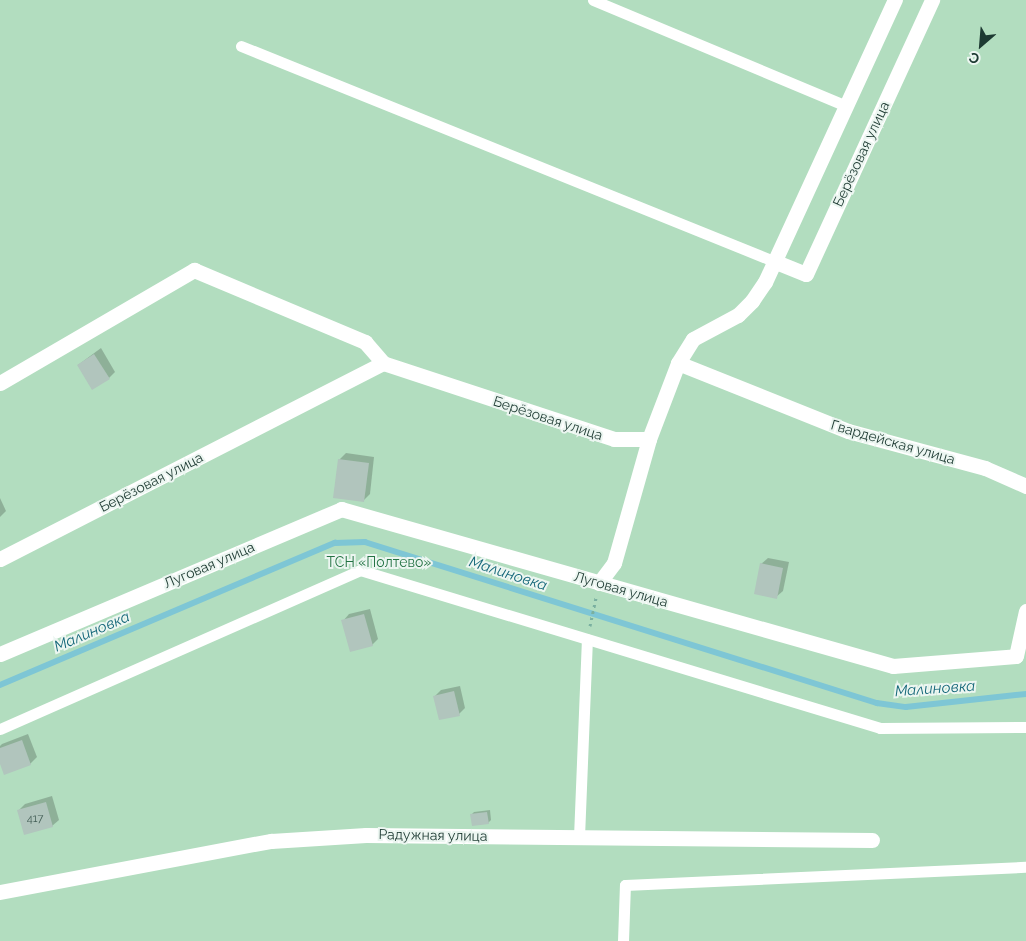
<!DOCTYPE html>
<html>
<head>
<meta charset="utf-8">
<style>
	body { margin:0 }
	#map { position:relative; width:1026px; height:941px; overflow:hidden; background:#dceae4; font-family:Raleway,sans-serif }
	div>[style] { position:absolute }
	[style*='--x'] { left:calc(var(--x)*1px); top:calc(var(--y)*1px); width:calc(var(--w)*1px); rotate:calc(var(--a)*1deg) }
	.green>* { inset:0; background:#b2ddbf }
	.shadow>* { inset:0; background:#0003 }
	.stream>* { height:5.5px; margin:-2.75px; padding:0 2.75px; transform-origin:2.75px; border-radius:2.75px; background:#7ec6d5 }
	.building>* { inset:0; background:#b1c5bd }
	.path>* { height:3px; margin-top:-1.5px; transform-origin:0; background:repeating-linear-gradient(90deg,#7ab0a0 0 2.5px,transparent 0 6.5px) }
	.service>* { height:11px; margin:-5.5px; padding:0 5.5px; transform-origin:5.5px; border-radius:5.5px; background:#fff }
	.minor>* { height:15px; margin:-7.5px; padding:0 7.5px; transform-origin:7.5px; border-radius:7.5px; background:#fff }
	span { translate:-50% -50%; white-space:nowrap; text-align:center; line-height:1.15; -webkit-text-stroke:4px #ecf6f1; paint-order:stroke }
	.number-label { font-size:11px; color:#425d55 }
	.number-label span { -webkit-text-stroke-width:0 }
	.street-label { font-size:14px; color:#1d3a32 }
	.park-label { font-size:14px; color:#247344 }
	.water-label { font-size:15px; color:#146779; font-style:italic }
	.north { position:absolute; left:956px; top:20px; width:50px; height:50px; -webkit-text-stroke:4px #ecf6f1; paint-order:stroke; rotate:207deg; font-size:14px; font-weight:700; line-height:20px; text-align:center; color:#1d3a32 }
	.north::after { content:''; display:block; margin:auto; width:18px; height:22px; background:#1d3a32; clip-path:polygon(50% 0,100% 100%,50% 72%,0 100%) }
</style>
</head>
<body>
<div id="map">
	<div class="green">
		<div style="clip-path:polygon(0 0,1026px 0,1026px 941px,0 941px)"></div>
	</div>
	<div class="shadow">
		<div style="clip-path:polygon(101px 348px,115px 372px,109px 378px,78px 365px)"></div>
		<div style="clip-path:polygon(346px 453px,374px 457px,370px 494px,363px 501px,339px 460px)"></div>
		<div style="clip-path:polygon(0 498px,6px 511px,0 517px)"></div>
		<div style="clip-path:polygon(768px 558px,789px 562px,783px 591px,776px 597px,761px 564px)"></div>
		<div style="clip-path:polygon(370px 609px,378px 639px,372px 645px,343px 621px,349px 614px)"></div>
		<div style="clip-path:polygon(460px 686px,465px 708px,459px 714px,434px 697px,441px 690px)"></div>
		<div style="clip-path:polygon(28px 734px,37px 757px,30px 764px,0 760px,0 746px,2px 744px)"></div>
		<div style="clip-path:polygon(52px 796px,59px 820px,52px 826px,19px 810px,25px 804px)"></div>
		<div style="clip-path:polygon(490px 810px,491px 820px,488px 823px,472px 814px,474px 812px)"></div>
	</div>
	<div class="stream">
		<div style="--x:0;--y:685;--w:364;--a:-23"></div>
		<div style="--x:335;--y:543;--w:30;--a:-2"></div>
		<div style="--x:365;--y:542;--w:537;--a:17.46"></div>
		<div style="--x:877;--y:703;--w:29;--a:8"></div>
		<div style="--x:906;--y:707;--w:121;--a:-6.2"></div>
	</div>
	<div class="building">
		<div style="clip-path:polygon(94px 354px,110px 379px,92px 390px,77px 365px)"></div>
		<div style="clip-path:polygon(338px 459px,369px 463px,364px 502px,333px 498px)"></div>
		<div style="clip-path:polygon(760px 563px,783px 568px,777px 599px,754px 594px)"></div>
		<div style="clip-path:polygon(364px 614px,373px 646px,350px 652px,341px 620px)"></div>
		<div style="clip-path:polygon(454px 691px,460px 716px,439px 720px,433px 696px)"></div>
		<div style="clip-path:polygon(22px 740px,31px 765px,4px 775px,0 764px,0 748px)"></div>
		<div style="clip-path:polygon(46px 802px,53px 827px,24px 835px,17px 810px)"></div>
		<div style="clip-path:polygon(487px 812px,489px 824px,472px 826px,470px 814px)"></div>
	</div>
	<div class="path">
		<div style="--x:590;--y:626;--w:29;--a:-78"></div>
	</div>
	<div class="service">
		<div style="--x:593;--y:0;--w:275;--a:22.7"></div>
		<div style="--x:241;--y:46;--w:577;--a:21.99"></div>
		<div style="--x:0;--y:729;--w:394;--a:-23.8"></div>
		<div style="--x:360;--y:570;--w:543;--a:16.9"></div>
		<div style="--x:880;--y:728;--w:146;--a:-0.4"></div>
		<div style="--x:579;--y:837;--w:198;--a:-87.7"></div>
		<div style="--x:623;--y:941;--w:56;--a:-88"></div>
		<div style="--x:625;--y:885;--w:401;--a:-2.6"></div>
	</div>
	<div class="minor">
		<div style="--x:776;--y:262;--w:32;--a:22"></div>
		<div style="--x:806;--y:274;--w:302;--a:-65.3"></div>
		<div style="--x:678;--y:363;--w:183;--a:21.8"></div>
		<div style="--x:848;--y:431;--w:142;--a:15.1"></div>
		<div style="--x:985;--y:468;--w:45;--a:23.7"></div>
		<div style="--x:0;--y:383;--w:225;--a:-30.2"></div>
		<div style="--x:194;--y:270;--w:186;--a:22.8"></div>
		<div style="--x:365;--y:342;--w:28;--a:49"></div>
		<div style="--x:0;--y:559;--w:430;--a:-27.1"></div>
		<div style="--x:383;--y:363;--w:243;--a:18.2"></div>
		<div style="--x:614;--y:439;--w:35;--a:0"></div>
		<div style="--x:649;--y:439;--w:81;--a:-69.1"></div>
		<div style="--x:678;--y:363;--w:28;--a:-58"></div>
		<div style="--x:693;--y:339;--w:51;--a:-28.1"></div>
		<div style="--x:738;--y:315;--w:20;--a:-45"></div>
		<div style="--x:752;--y:301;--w:23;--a:-56"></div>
		<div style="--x:765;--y:282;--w:311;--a:-65.3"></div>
		<div style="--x:599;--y:583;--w:25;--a:-53"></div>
		<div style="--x:614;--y:563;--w:129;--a:-74.2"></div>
		<div style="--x:0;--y:654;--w:371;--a:-23"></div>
		<div style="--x:341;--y:509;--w:574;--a:15.88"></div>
		<div style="--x:893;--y:666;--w:123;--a:-4.6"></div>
		<div style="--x:1016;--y:656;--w:46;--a:-77.5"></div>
		<div style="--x:0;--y:892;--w:276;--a:-10.7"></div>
		<div style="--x:271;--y:841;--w:95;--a:-3.6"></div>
		<div style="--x:366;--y:835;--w:506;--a:0.57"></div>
	</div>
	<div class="number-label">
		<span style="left:35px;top:819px">417</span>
	</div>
	<div class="street-label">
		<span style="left:861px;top:154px;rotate:-65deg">Берёзовая улица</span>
		<span style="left:548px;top:418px;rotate:18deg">Берёзовая улица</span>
		<span style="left:893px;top:442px;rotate:16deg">Гвардейская улица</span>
		<span style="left:151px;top:482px;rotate:-27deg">Берёзовая улица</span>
		<span style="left:209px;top:565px;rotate:-23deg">Луговая улица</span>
		<span style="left:621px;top:589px;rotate:16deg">Луговая улица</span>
		<span style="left:433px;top:835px;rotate:1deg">Радужная улица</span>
	</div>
	<div class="park-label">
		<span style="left:379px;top:562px">ТСН «Полтево»</span>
	</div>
	<div class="water-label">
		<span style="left:508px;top:574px;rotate:18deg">Малиновка</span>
		<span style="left:92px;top:632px;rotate:-23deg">Малиновка</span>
		<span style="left:935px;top:689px;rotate:-4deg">Малиновка</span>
	</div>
	<div class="north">С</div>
</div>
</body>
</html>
